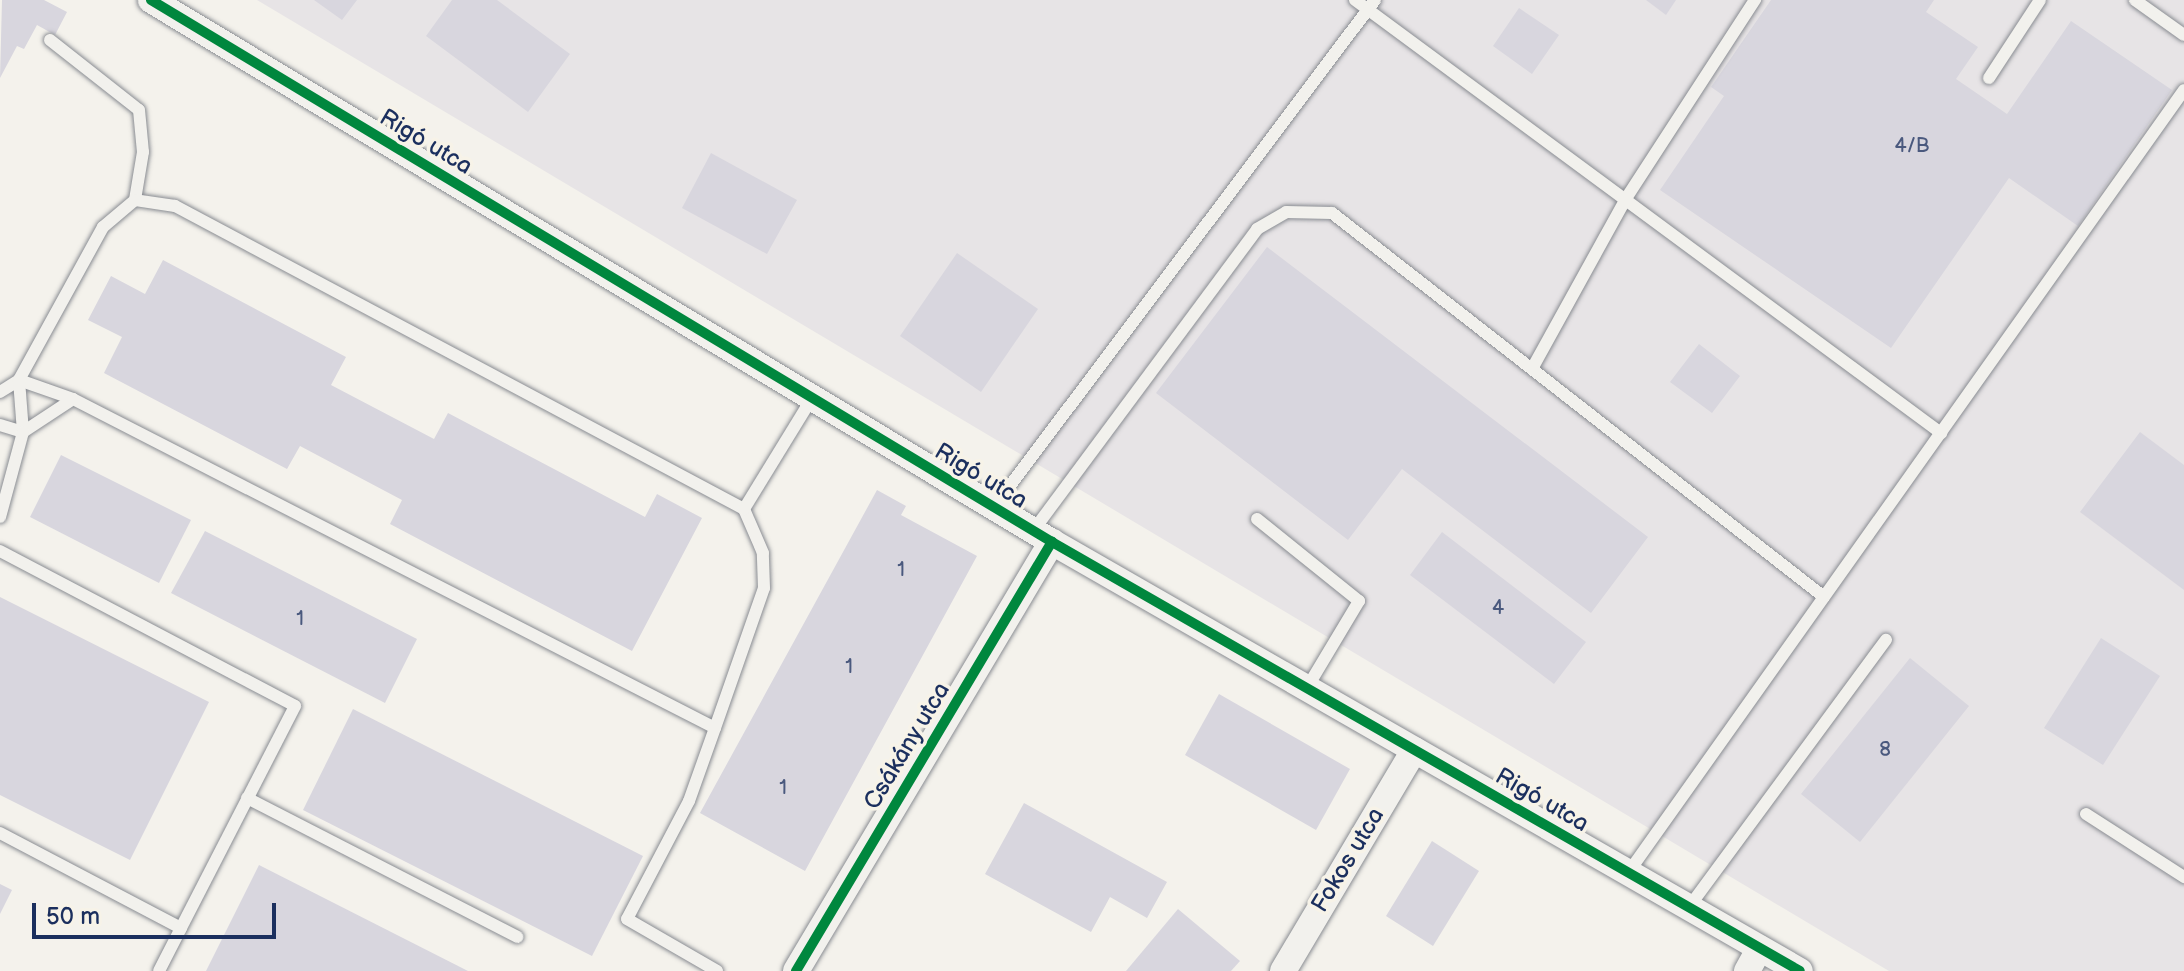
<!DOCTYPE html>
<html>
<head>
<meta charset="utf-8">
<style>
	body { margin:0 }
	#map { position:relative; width:2184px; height:971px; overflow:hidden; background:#f4f2ec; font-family:"Balsamiq Sans",sans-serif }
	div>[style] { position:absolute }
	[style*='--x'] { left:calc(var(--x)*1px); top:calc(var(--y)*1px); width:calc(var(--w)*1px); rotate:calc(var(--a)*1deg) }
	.built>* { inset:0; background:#e7e4e6 }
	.building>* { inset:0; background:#d8d6de }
	.roads { filter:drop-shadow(0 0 2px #898c92) drop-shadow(0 0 2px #898c92) }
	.lane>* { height:12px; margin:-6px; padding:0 6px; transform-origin:6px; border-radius:6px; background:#f2f1ed }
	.street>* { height:26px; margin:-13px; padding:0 13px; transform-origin:13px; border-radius:13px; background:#f2f1ed }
	.cycleway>* { height:10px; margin:-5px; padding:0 5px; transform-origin:5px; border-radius:5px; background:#00873e }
	span { translate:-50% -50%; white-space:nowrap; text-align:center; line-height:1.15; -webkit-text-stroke:7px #f7f3e8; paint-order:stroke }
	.number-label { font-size:20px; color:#4a597e }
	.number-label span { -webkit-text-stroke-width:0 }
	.street-label { font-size:24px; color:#1b2f5e }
	.scale { position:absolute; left:32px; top:903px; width:244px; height:36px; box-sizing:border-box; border:4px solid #1b2f5e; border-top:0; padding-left:10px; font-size:24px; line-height:28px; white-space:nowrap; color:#1b2f5e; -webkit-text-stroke:6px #f7f3e8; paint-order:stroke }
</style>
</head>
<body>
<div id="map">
	<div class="built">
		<div style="clip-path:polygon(257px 0,2184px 0,2184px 971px,1889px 971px)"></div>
	</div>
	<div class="building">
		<div style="clip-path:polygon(2px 0,44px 0,67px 12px,55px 35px,37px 25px,24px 49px,17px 46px,0 78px)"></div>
		<div style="clip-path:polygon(314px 0,357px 0,342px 20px)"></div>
		<div style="clip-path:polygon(452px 0,497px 0,570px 54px,528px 112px,426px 36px)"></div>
		<div style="clip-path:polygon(1646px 0,1676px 0,1666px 15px)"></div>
		<div style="clip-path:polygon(1771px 0,1934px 0,1926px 12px,1978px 47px,1956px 79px,2007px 114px,2071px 21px,2172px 90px,2078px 226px,2009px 178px,1891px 348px,1660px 190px,1724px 96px,1711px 87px)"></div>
		<div style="clip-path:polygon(1519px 8px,1559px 35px,1532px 74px,1493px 46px)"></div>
		<div style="clip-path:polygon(711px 153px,797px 200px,767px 254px,682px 208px)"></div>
		<div style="clip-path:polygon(1267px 247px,1648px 537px,1591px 613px,1402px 469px,1348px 540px,1156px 393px)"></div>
		<div style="clip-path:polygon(957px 253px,1038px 309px,981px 392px,900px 336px)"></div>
		<div style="clip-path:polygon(163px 260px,346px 357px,331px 385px,434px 439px,448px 413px,645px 517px,657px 494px,702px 518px,632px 651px,390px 524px,402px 500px,300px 446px,287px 469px,104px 373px,122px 337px,88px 320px,111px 276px,145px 294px)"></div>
		<div style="clip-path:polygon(1699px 344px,1740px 376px,1712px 413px,1670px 382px)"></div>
		<div style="clip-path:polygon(2140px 432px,2184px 465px,2184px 590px,2080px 512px)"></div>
		<div style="clip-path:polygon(61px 455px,191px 520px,159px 583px,30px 517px)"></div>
		<div style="clip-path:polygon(877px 490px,906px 506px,901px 515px,977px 556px,805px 871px,700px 813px)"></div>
		<div style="clip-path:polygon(205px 531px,417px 639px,385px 703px,171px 593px)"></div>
		<div style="clip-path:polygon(1442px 532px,1586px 642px,1554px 684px,1410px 575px)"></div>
		<div style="clip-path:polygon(0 597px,209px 702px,130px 860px,0 795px)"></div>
		<div style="clip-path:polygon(2101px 638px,2160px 676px,2103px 765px,2044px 728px)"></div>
		<div style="clip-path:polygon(1910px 658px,1969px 706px,1860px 842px,1801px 794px)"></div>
		<div style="clip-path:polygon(1219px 694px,1350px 769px,1316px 830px,1185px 755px)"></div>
		<div style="clip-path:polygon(353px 709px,643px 856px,592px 956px,303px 810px)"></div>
		<div style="clip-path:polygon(1024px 803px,1167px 882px,1147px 918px,1110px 897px,1091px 932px,985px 874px)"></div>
		<div style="clip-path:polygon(1432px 841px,1479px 871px,1433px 946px,1386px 916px)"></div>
		<div style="clip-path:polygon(259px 865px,468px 971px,206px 971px)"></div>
		<div style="clip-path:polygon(0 884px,12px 890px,0 914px)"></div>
		<div style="clip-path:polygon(1178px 909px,1240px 961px,1231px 971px,1126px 971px)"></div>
	</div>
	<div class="roads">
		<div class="lane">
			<div style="--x:1355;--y:0;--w:729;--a:36.46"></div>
			<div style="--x:2135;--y:0;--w:60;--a:35.5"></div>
			<div style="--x:50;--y:40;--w:113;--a:38.2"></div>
			<div style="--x:139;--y:110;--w:42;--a:84.6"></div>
			<div style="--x:143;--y:152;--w:49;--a:99.5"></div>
			<div style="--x:1989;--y:78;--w:93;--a:-56.8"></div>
			<div style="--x:1533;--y:367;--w:191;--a:-61.1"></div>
			<div style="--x:1625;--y:200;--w:239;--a:-57"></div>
			<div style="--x:0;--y:392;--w:22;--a:-32"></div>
			<div style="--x:19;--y:380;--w:57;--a:19.4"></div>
			<div style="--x:0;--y:425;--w:24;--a:17"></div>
			<div style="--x:23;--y:432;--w:60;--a:-33.4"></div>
			<div style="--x:73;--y:399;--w:721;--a:27.13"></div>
			<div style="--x:715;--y:728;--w:148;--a:-70.7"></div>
			<div style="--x:764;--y:588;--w:35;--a:-92"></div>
			<div style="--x:763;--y:553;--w:48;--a:-113.4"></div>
			<div style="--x:744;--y:509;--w:645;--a:-151.96"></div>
			<div style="--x:175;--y:206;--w:40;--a:-171.5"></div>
			<div style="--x:135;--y:200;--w:42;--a:139.8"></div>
			<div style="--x:103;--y:227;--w:175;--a:118.8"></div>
			<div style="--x:19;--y:380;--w:52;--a:85.6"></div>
			<div style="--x:23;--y:432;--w:88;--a:105.1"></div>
			<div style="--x:994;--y:507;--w:634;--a:-53.08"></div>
			<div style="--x:744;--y:509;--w:130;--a:-58.5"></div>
			<div style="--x:1257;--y:519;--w:131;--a:38.8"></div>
			<div style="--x:1359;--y:601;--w:101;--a:120.9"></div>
			<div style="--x:1033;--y:531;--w:376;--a:-53.4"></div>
			<div style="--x:1257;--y:229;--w:34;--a:-30"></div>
			<div style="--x:1286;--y:212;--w:46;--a:1.2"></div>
			<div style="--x:1332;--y:213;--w:624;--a:37.97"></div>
			<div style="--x:0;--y:551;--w:333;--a:27.7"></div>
			<div style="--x:295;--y:706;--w:250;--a:117.2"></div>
			<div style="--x:715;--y:728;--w:77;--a:109.6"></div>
			<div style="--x:689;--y:801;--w:133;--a:117.7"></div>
			<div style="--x:627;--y:919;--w:104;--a:30"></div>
			<div style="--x:247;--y:798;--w:304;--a:27.2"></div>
			<div style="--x:2086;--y:814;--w:117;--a:32.7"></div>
			<div style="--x:0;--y:833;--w:204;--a:27.7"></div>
			<div style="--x:181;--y:928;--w:48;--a:117.1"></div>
			<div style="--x:1628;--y:873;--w:960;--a:-54.62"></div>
			<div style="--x:1689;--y:907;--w:332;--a:-53.6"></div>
		</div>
		<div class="street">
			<div style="--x:151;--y:0;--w:1051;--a:31.03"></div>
			<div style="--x:1052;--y:542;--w:862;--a:29.84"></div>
			<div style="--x:796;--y:971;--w:500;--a:-59.2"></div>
			<div style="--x:1283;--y:971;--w:257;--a:-59.3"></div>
			<div style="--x:1747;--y:971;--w:26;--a:-61"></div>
		</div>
	</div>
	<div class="cycleway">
		<div style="--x:151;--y:0;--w:1051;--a:31.03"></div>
		<div style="--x:1052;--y:542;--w:862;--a:29.84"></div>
		<div style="--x:796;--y:971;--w:500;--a:-59.2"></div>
	</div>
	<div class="number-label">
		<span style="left:1912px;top:146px">4/B</span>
		<span style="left:901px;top:570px">1</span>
		<span style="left:1498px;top:608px">4</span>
		<span style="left:300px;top:619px">1</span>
		<span style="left:849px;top:667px">1</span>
		<span style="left:1885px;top:750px">8</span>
		<span style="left:783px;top:788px">1</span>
	</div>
	<div class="street-label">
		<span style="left:426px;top:142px;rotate:31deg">Rigó utca</span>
		<span style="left:981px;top:476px;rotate:31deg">Rigó utca</span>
		<span style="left:907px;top:746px;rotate:-59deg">Csákány utca</span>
		<span style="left:1542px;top:800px;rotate:30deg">Rigó utca</span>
		<span style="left:1348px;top:860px;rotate:-59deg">Fokos utca</span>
	</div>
	<div class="scale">50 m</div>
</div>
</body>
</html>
